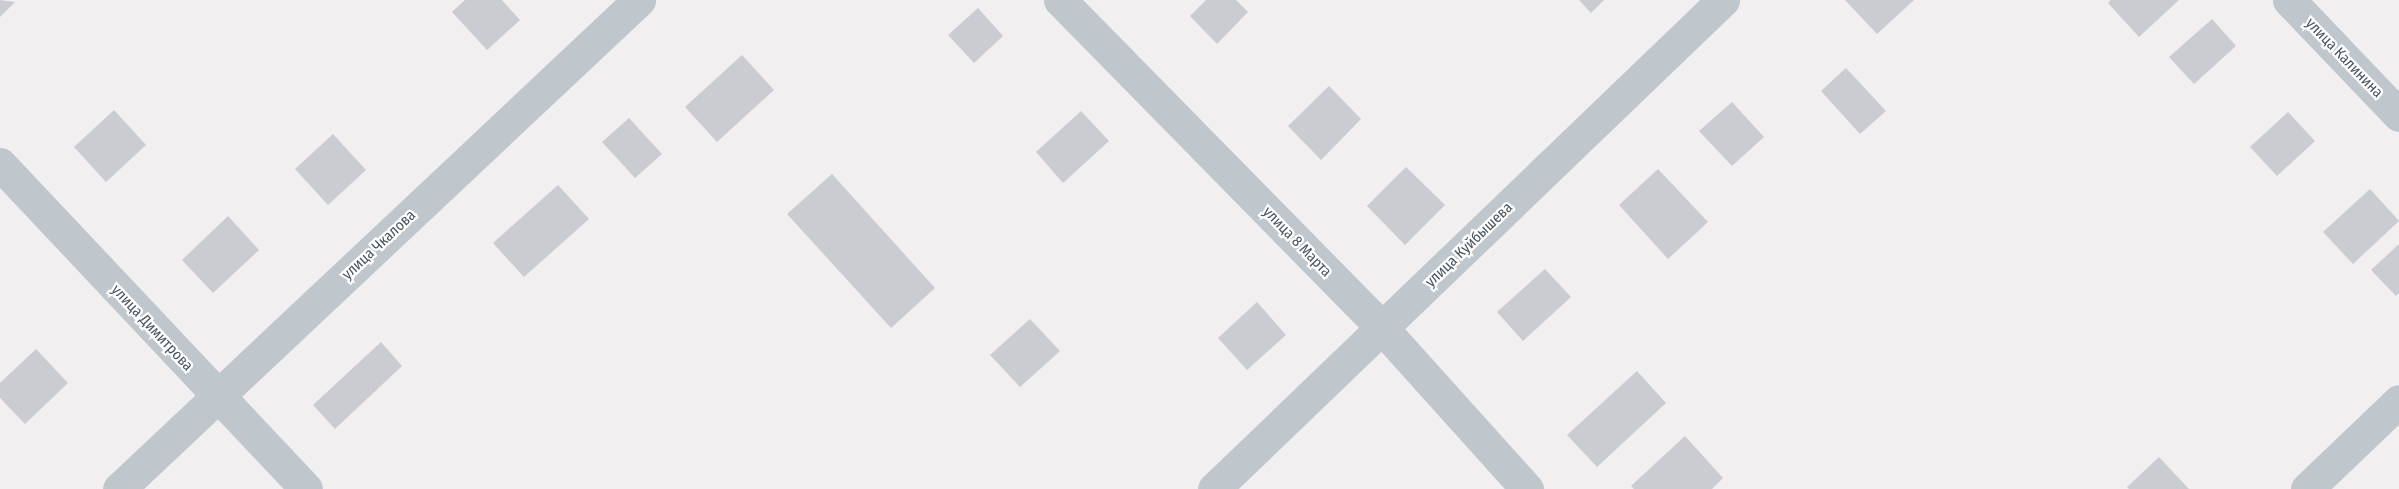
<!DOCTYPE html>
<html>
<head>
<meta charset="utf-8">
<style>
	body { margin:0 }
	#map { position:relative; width:2399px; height:489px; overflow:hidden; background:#f1efef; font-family:"Fira Sans Condensed",sans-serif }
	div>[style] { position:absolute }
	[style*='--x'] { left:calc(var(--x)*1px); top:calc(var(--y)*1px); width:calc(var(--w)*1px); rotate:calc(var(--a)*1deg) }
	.building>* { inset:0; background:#caccd1 }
	.minor>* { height:33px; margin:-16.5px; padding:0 16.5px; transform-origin:16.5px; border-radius:16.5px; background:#bfc7cd }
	span { translate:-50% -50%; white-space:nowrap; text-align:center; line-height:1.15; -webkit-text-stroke:4.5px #fff; paint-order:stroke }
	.street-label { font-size:15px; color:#49535b }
</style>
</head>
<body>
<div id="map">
	<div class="building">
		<div style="clip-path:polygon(0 0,15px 2px,0 17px)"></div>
		<div style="clip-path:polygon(465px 0,502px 0,520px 20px,487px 50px,452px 12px)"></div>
		<div style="clip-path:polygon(1206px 0,1236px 0,1248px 12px,1217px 44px,1190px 16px)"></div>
		<div style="clip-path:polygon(1579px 0,1604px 0,1591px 13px)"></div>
		<div style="clip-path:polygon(1845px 0,1914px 0,1877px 34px)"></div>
		<div style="clip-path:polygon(2111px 0,2179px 0,2139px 37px,2108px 3px)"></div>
		<div style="clip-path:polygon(978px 8px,1003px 36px,974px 63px,948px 35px)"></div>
		<div style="clip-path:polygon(2212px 19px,2236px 46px,2194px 84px,2169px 57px)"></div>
		<div style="clip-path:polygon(742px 55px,774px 90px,717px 142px,685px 107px)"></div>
		<div style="clip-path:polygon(1846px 68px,1886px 111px,1860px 134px,1821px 91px)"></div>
		<div style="clip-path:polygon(1329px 86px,1361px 119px,1321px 160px,1288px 126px)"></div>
		<div style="clip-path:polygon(1732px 102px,1764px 137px,1732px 166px,1699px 131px)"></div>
		<div style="clip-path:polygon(114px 110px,146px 145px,106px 182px,74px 147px)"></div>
		<div style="clip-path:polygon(1081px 111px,1109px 141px,1063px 183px,1036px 152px)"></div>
		<div style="clip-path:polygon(2288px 112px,2315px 141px,2277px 176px,2250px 147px)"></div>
		<div style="clip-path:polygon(629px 118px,662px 154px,635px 178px,602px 142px)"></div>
		<div style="clip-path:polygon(333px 134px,366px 170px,328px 205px,295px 169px)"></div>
		<div style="clip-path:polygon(1406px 167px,1445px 205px,1405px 245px,1367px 206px)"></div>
		<div style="clip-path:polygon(1658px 169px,1708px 222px,1668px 259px,1619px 205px)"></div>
		<div style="clip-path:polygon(832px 174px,935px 288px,891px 328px,787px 214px)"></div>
		<div style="clip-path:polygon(558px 185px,589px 219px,524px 277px,493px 243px)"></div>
		<div style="clip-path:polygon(2370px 189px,2399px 221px,2353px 264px,2323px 232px)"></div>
		<div style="clip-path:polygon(228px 216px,259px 250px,213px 293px,182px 260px)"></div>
		<div style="clip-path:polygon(2399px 244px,2399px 293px,2396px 296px,2371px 270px)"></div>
		<div style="clip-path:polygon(1545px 269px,1571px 297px,1523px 341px,1497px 312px)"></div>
		<div style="clip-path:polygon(1257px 302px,1286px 335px,1247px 370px,1218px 338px)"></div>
		<div style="clip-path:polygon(1030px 319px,1060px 351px,1020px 387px,990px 355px)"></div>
		<div style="clip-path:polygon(381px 342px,402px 366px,335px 429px,313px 405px)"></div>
		<div style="clip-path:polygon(36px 349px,68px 383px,25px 424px,0 398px,0 383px)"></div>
		<div style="clip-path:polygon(1637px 371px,1666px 403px,1597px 467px,1567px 435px)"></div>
		<div style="clip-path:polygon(1685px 436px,1723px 478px,1712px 489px,1634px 489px,1631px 486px)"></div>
		<div style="clip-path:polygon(2159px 457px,2189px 489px,2129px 489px,2127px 487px)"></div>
	</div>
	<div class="minor">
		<div style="--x:1060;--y:0;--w:460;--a:45.5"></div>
		<div style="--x:1382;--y:328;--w:217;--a:48"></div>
		<div style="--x:2289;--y:0;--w:159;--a:46.3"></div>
		<div style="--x:0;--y:164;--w:446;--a:46.7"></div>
		<div style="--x:119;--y:489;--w:714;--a:-43.24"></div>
		<div style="--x:1214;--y:489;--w:706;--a:-43.85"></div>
		<div style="--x:2307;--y:489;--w:127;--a:-43.7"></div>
	</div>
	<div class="street-label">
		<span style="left:2344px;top:58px;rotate:46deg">улица Калинина</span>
		<span style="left:1297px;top:242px;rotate:46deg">улица 8 Марта</span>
		<span style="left:379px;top:245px;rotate:-43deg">улица Чкалова</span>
		<span style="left:1469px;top:245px;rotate:-44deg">улица Куйбышева</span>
		<span style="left:152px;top:328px;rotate:47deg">улица Димитрова</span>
	</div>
</div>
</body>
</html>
